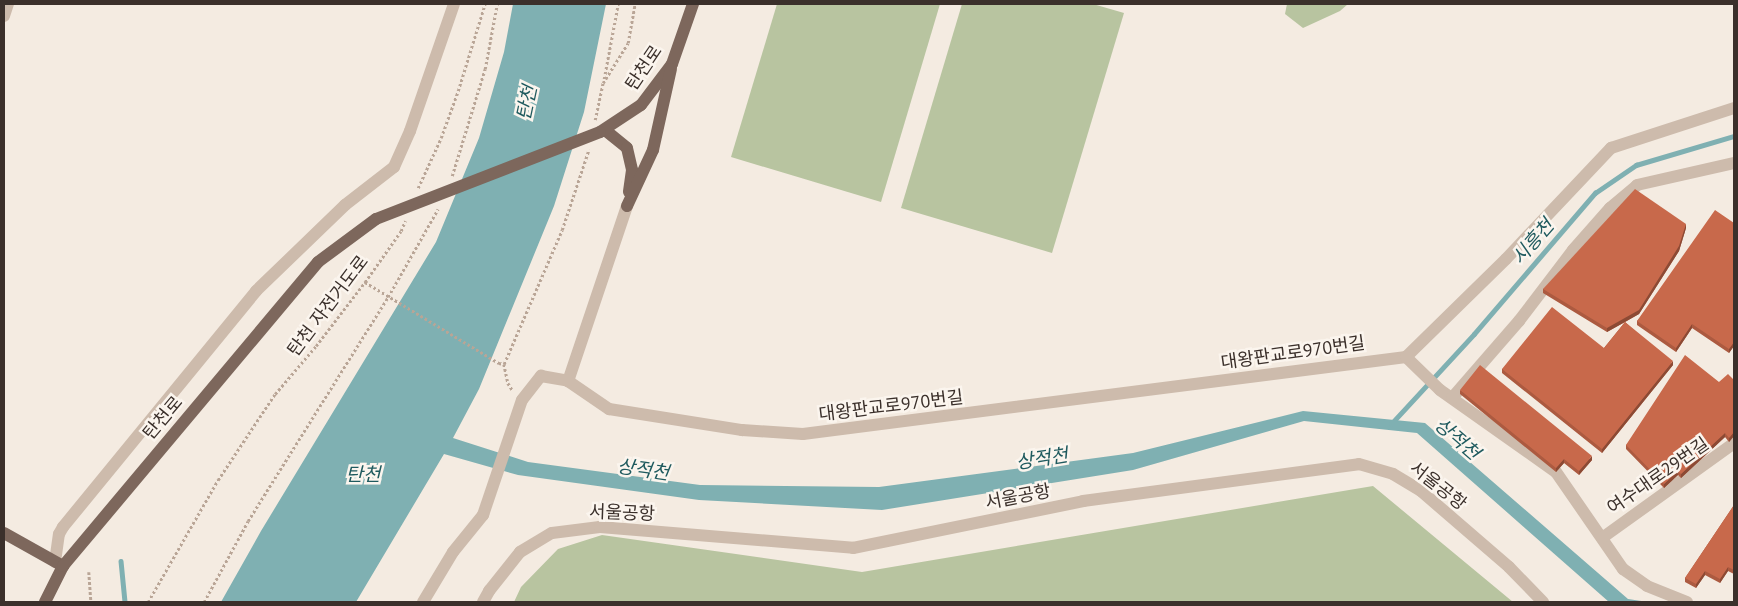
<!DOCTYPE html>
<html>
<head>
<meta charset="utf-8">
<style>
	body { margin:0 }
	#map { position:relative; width:1738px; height:606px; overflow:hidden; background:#f4ebe1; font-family:"PT Sans","Noto Sans KR",sans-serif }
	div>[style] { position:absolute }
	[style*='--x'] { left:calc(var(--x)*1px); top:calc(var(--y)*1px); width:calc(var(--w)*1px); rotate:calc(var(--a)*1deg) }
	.green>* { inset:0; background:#b8c4a0 }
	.water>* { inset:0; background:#7fb0b2 }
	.stream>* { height:4.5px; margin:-2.25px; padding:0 2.25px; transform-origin:2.25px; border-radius:2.25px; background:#7fb0b2 }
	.path>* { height:2.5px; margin-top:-1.25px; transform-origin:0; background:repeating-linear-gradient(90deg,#b9a596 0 2.5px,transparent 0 5px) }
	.minor>* { height:12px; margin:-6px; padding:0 6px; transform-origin:6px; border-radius:6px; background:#cdbbac }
	.major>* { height:12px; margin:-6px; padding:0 6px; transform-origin:6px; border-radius:6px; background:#7d675c }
	.major-bridge>* { height:12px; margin:-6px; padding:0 6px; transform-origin:6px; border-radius:6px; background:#7d675c }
	.wall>* { inset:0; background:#ac5a40 }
	.shaded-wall>* { inset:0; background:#8c4a34 }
	.building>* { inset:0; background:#c8694b }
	span { translate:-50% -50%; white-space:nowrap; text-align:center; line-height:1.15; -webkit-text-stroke:5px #fbf5ee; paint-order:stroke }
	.street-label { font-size:18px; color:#3b302b }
	.water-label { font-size:19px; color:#1f5a5e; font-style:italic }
	.frame { position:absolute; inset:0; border:5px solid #3b302b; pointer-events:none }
</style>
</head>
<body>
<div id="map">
	<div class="green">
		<div style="clip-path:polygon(777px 4px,940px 4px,881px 202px,731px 157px)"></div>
		<div style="clip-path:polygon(962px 4px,1093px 4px,1124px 13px,1052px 253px,901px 208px)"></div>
		<div style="clip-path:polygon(1287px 4px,1348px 4px,1340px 11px,1303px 28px,1285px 14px)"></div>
		<div style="clip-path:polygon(1373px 486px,1513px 602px,514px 602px,521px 587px,558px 549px,602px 535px,862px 572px)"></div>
	</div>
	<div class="water">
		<div style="clip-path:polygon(513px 4px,606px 4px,584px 112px,554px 206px,479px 389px,453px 438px,528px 462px,700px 485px,879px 487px,1133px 453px,1303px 411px,1425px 423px,1628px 599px,1648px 602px,1609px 602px,1417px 433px,1304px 421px,1133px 470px,882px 510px,699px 500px,518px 475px,444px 454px,356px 602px,221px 602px,261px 531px,436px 242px,479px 138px,504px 52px)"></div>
	</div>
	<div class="stream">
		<div style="--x:1391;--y:424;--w:122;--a:-47.3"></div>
		<div style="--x:1474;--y:334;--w:186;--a:-49.4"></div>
		<div style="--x:1595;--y:193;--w:50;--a:-34.3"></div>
		<div style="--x:1636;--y:165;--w:102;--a:-16.5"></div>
		<div style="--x:121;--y:561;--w:41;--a:84.4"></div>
	</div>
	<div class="path">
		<div style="--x:604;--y:79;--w:76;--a:-79.4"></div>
		<div style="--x:595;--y:120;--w:38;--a:-78"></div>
		<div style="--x:603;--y:83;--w:47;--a:-58"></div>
		<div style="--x:628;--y:43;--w:40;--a:-80"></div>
		<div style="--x:452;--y:176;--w:112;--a:-72.9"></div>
		<div style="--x:485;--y:69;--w:66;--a:-79.5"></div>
		<div style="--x:418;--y:188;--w:55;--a:-65.3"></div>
		<div style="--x:441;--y:138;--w:50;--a:-70.1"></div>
		<div style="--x:458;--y:91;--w:91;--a:-72.8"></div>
		<div style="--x:365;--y:282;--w:157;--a:31.2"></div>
		<div style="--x:499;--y:363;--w:5;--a:11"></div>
		<div style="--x:504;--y:364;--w:146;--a:-66.6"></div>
		<div style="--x:562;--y:230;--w:85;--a:-71.6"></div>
		<div style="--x:504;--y:364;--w:19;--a:78"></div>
		<div style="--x:508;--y:383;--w:9;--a:58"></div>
		<div style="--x:89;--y:572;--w:30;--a:86"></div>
		<div style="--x:148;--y:602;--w:141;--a:-60.2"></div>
		<div style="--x:218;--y:480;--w:103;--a:-56.5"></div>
		<div style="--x:275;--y:394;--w:63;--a:-49.5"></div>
		<div style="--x:316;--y:346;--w:81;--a:-52.6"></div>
		<div style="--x:365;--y:282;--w:62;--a:-54.8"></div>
		<div style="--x:401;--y:231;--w:11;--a:-68"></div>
		<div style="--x:204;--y:602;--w:92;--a:-61.5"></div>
		<div style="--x:248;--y:521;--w:264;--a:-58"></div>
		<div style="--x:388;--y:297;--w:101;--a:-60.4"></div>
	</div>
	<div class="minor">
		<div style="--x:4;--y:16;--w:13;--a:-72"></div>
		<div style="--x:627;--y:206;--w:185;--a:108.6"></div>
		<div style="--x:568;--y:381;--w:50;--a:34.3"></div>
		<div style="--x:609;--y:409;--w:135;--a:9"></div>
		<div style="--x:742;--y:430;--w:61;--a:3.8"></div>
		<div style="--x:803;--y:434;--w:608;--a:-7.28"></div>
		<div style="--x:1406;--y:357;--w:47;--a:44.1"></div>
		<div style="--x:1440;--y:390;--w:142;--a:35.3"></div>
		<div style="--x:1556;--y:472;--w:118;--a:55.4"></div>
		<div style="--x:1623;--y:569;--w:29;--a:35"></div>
		<div style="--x:1647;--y:586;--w:43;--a:21.8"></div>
		<div style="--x:1406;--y:357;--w:140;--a:-44.4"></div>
		<div style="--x:1506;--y:259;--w:153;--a:-46.6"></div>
		<div style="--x:1611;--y:148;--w:129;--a:-18"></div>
		<div style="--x:1452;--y:398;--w:102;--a:-49"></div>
		<div style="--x:1519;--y:321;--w:89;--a:-52.7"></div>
		<div style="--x:1573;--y:250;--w:56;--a:-48.6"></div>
		<div style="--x:1610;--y:208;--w:35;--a:-40"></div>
		<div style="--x:1637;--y:185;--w:99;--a:-12.8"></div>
		<div style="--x:1602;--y:538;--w:163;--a:-35.7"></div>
		<div style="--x:55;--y:562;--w:28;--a:-82"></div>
		<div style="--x:59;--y:534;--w:8;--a:-60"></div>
		<div style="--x:63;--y:527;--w:305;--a:-50.7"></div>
		<div style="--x:256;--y:291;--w:124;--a:-44"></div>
		<div style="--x:345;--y:205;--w:62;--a:-37.8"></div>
		<div style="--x:394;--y:167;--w:39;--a:-66"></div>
		<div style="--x:410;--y:131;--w:134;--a:-70.9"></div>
		<div style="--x:423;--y:602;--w:58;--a:-59"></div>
		<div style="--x:453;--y:552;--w:48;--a:-51"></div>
		<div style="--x:483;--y:515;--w:121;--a:-71.3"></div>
		<div style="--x:522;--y:400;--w:31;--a:-52"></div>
		<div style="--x:541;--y:376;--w:27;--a:10"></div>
		<div style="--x:483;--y:602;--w:13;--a:-61"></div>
		<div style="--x:489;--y:591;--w:50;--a:-51.5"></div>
		<div style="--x:520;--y:552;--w:37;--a:-31"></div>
		<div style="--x:552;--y:533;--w:48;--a:-7.1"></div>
		<div style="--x:600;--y:527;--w:254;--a:4.7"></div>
		<div style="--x:853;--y:548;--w:235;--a:-11.5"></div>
		<div style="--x:1083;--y:501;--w:278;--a:-7.6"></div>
		<div style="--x:1359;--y:464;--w:35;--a:16"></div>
		<div style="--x:1393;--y:474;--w:33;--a:31"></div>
		<div style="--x:1421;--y:491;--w:116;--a:40.8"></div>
		<div style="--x:1509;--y:567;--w:49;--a:45.8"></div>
	</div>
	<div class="major">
		<div style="--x:605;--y:130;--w:28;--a:39"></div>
		<div style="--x:627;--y:148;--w:23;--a:77"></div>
		<div style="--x:632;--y:170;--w:22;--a:98"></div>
		<div style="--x:600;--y:132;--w:49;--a:-33.4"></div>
		<div style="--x:641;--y:105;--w:51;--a:-52.9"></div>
		<div style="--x:672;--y:64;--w:64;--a:-70.7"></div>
		<div style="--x:627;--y:206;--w:62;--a:-65.1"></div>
		<div style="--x:653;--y:150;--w:83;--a:-77.5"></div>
		<div style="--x:4;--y:533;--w:68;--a:29.2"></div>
		<div style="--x:45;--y:602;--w:40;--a:-63.4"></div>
		<div style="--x:63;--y:566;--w:397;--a:-50"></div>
	</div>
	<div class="major-bridge">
		<div style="--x:318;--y:262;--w:72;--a:-36.6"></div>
		<div style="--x:376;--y:219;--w:240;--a:-21.2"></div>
	</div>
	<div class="wall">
		<div style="clip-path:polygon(1734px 223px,1734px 346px,1729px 353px,1692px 328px,1676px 352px,1637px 325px,1637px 321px)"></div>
		<div style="clip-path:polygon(1686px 228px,1679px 251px,1639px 314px,1625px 322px,1673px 365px,1602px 453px,1502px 373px,1502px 369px,1604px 348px,1625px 322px,1607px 332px,1543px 293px,1543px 289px)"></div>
		<div style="clip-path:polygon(1734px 380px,1734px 436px,1729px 442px,1725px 437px,1681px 478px,1678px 475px,1664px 488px,1626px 449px,1626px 445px,1719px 382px)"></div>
		<div style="clip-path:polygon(1460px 390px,1592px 460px,1579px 475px,1564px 463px,1556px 472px,1460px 394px)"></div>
		<div style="clip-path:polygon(1734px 505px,1734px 574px,1728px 571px,1720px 583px,1705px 575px,1696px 588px,1685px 582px,1685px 578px)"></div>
	</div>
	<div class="shaded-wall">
		<div style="clip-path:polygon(1686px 224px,1686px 228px,1679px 251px,1639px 314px,1607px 332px,1607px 328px)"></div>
		<div style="clip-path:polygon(1692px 324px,1692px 328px,1676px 352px,1676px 348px)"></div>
		<div style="clip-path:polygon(1734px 342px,1734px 346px,1729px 353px,1729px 349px)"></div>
		<div style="clip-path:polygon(1673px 361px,1673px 365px,1602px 453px,1602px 449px)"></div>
		<div style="clip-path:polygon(1734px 432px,1734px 436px,1729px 442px,1729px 438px)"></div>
		<div style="clip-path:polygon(1725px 433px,1725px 437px,1681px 478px,1681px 474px)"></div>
		<div style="clip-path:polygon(1592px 456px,1592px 460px,1579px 475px,1579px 471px)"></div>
		<div style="clip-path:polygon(1564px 459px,1564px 463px,1556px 472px,1556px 468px)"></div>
		<div style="clip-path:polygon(1678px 471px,1678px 475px,1664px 488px,1664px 484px)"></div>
		<div style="clip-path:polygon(1728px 567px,1728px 571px,1720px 583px,1720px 579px)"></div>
		<div style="clip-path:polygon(1705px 571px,1705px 575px,1696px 588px,1696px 584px)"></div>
	</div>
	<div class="building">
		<div style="clip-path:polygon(1635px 189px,1686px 224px,1679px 246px,1639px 310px,1607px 328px,1543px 289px)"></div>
		<div style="clip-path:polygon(1715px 210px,1734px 223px,1734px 342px,1729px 349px,1692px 324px,1676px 348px,1637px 321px)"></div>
		<div style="clip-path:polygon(1552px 307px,1604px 348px,1625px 322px,1673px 361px,1602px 449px,1502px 369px)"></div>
		<div style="clip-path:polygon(1685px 355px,1719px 382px,1728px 374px,1734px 380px,1734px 432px,1729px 438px,1725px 433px,1681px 474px,1678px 471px,1664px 484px,1626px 445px)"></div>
		<div style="clip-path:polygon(1480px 365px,1592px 456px,1579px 471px,1564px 459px,1556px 468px,1460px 390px)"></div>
		<div style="clip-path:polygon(1734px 505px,1734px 570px,1728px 567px,1720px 579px,1705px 571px,1696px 584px,1685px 578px)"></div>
	</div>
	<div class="street-label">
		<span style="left:644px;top:68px;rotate:-56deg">탄천로</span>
		<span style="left:328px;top:306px;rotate:-53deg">탄천 자전거도로</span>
		<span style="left:1293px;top:353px;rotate:-8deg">대왕판교로970번길</span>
		<span style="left:891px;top:406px;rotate:-7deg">대왕판교로970번길</span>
		<span style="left:163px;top:418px;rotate:-50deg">탄천로</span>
		<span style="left:1658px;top:476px;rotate:-35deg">여수대로29번길</span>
		<span style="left:1438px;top:486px;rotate:38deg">서울공항</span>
		<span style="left:1018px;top:497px;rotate:-11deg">서울공항</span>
		<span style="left:622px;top:513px;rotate:2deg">서울공항</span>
	</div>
	<div class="water-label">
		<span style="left:527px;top:103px;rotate:-78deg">탄천</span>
		<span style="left:1533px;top:242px;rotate:-49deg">시흥천</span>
		<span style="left:1457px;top:439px;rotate:41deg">상적천</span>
		<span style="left:1042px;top:459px;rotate:-9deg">상적천</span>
		<span style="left:643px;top:470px;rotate:8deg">상적천</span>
		<span style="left:363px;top:475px">탄천</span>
	</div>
	<div class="frame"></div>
</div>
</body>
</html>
